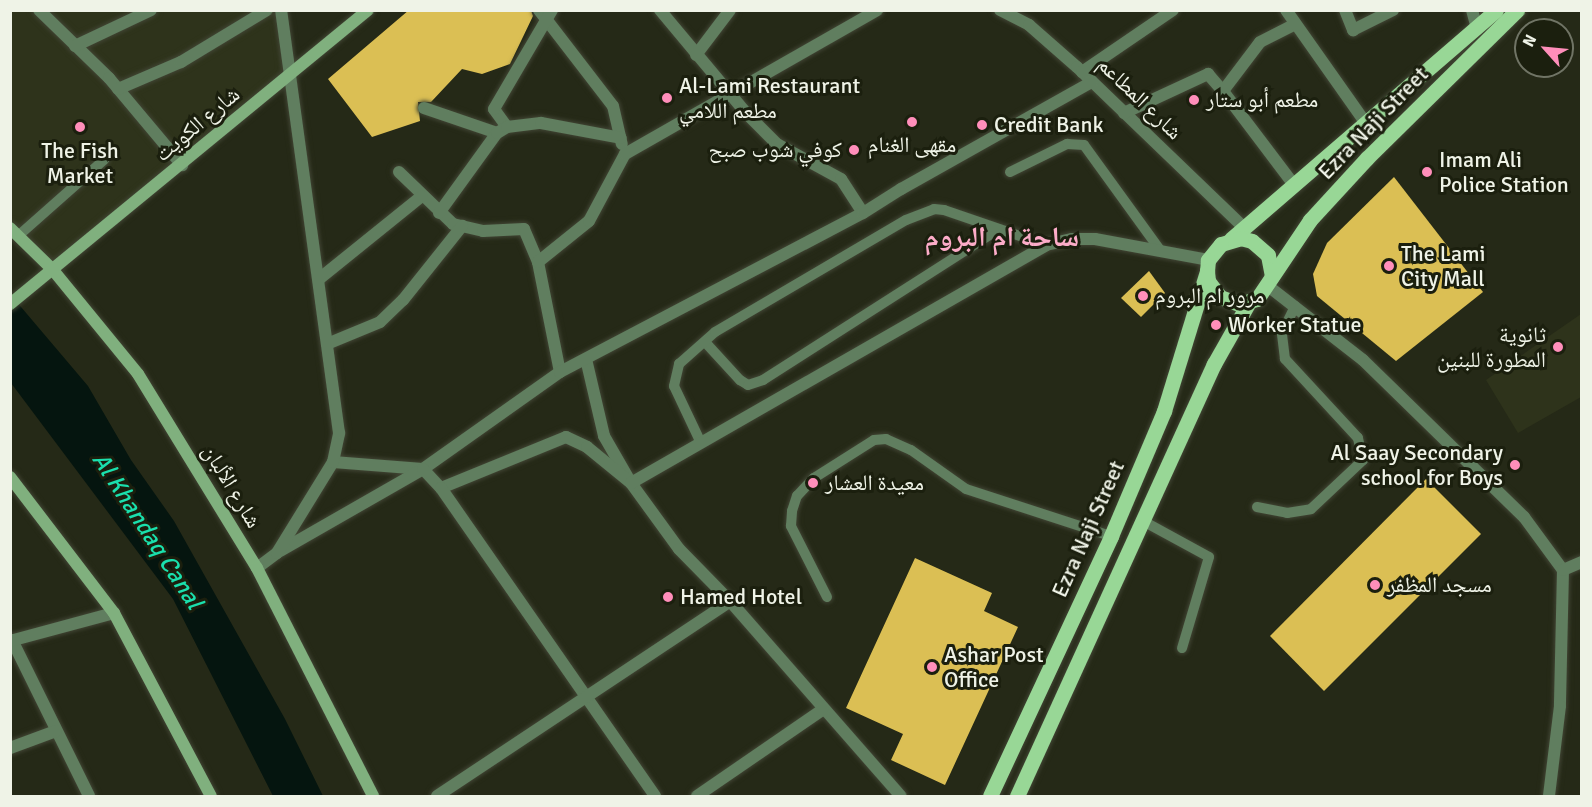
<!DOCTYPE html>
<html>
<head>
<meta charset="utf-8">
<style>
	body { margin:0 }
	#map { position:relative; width:1592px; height:807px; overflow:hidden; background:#252917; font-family:Signika,"Noto Naskh Arabic",sans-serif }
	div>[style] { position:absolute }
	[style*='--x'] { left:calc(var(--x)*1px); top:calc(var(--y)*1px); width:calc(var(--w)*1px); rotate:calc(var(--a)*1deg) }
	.built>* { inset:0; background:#2e331b }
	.water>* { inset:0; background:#05150f }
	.building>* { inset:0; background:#dbbf54 }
	.roads { filter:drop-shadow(0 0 2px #414534) drop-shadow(0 0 2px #414534) }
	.service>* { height:10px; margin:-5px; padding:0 5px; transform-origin:5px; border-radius:5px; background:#607e5f }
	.pedestrian>* { height:12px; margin:-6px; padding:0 6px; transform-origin:6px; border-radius:6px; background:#607e5f }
	.minor>* { height:12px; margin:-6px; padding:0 6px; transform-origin:6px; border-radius:6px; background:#607e5f }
	.tertiary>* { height:12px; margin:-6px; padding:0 6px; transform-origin:6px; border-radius:6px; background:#607e5f }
	.secondary>* { height:12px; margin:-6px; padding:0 6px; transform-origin:6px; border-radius:6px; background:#80b07e }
	.primary>* { height:15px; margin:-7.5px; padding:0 7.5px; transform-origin:7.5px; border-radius:7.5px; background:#98d796 }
	.dots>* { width:16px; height:16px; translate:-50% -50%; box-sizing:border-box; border:3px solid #1b1f0e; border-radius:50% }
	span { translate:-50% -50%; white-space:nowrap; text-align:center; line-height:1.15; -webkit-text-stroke:6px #1b1f0e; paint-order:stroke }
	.poi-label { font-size:22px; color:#eff3e7 }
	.left { translate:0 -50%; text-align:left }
	.right { translate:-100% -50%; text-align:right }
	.street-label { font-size:22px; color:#eff3e7 }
	.water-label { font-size:24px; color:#1ae0ad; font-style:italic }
	.district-label { font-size:28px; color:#fcacc8; font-weight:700 }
	.frame { position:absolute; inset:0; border:12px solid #eff3e7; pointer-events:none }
	.north { position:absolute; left:1514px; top:18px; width:60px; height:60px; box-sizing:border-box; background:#1b1f0e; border:2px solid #707465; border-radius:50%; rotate:297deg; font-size:16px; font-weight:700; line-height:24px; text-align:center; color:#eff3e7 }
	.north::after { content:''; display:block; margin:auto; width:21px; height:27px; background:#ff8eba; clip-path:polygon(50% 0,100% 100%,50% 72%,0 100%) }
</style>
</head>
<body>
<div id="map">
	<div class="built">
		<div style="clip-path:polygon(10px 11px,282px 11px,292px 74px,53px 270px,11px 228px)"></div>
		<div style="clip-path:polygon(1581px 314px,1581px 397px,1518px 433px,1486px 380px)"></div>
	</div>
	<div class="water">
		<div style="clip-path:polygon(10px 294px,88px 386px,131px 460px,174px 521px,285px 719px,323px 796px,273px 796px,173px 599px,11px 383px)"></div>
	</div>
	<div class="building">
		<div style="clip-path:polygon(409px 10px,531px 10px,533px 16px,510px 64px,482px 74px,462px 69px,431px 102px,418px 102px,420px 121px,372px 137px,328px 79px)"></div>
		<div style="clip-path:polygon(1394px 177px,1483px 292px,1396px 361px,1317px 296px,1313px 274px,1327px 243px)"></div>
		<div style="clip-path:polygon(1149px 271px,1165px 293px,1141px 317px,1121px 298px)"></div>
		<div style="clip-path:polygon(1426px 479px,1481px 534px,1324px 691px,1270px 636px)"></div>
		<div style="clip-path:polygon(915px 558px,992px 593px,984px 611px,1018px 627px,945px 785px,891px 760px,903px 734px,846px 708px)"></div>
	</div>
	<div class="roads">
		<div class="service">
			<div style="--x:1010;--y:172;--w:64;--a:-26.2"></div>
			<div style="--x:1067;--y:144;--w:17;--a:3"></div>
			<div style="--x:1084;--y:145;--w:130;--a:54.1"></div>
			<div style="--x:18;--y:236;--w:115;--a:-41.5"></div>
			<div style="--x:705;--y:342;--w:52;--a:47.4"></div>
			<div style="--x:740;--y:380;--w:9;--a:32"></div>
			<div style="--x:748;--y:385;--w:16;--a:-18"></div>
			<div style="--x:763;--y:380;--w:280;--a:-32.6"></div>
			<div style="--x:701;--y:443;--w:63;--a:-115.3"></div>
			<div style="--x:674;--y:386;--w:23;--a:-77"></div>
			<div style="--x:679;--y:364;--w:48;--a:-41.6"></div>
			<div style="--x:715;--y:332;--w:221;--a:-30.4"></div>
			<div style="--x:906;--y:220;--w:30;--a:-21"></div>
			<div style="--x:934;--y:209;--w:10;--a:6"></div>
			<div style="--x:944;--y:210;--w:108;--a:18.9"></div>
			<div style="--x:1257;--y:507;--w:31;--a:11"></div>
			<div style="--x:1287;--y:513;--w:24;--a:-9"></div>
			<div style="--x:1311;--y:509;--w:71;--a:-43.3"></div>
			<div style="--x:1363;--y:460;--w:23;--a:-103"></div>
			<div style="--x:1358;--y:438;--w:108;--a:-132.7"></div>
			<div style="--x:1285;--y:359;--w:26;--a:-97"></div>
			<div style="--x:1282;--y:333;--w:30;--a:-64"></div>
			<div style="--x:1143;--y:521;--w:75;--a:28.6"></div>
			<div style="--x:1209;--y:557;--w:95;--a:106.5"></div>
			<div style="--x:827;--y:597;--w:80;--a:-116.9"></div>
			<div style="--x:791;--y:526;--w:15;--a:-86"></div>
			<div style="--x:792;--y:511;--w:16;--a:-72"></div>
			<div style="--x:797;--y:496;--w:25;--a:-47"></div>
			<div style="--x:814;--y:478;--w:71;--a:-32.3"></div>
			<div style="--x:874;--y:440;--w:12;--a:-5"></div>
			<div style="--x:886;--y:439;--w:27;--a:24"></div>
			<div style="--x:911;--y:450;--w:67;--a:35.3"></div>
			<div style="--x:966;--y:489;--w:152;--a:18"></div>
		</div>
		<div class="pedestrian">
			<div style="--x:39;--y:10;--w:98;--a:44.2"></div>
			<div style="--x:109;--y:78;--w:114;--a:50"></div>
			<div style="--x:539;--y:10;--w:121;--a:52.4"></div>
			<div style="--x:613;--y:106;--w:39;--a:77"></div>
			<div style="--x:660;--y:10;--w:136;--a:50.1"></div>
			<div style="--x:747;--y:114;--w:42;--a:45"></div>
			<div style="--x:777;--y:144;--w:73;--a:28.7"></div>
			<div style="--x:841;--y:179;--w:40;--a:57.1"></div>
			<div style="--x:1000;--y:10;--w:33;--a:27"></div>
			<div style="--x:1029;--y:25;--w:64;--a:41.2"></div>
			<div style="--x:1077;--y:67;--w:231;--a:43.9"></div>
			<div style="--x:1345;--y:10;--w:22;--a:68"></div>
			<div style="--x:1353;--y:30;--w:45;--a:-26.6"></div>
			<div style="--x:1472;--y:10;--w:20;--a:75"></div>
			<div style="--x:75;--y:46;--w:84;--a:-25.3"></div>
			<div style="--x:696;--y:55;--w:56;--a:-52.9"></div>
			<div style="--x:1082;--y:72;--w:110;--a:-34.3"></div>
			<div style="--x:118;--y:89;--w:69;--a:-23.2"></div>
			<div style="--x:181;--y:62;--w:100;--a:-31.2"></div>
			<div style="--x:1223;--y:91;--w:118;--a:52.9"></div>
			<div style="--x:424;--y:108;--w:77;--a:18.9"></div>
			<div style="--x:1124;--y:113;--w:93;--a:-24.9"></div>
			<div style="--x:1208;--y:74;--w:23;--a:49"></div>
			<div style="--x:1223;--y:91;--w:61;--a:-52.9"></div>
			<div style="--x:1260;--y:42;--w:39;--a:-27"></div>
			<div style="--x:507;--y:127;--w:22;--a:-126"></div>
			<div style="--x:494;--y:109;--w:115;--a:-59.6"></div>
			<div style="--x:399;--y:172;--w:75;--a:43.9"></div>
			<div style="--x:453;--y:224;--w:31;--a:13"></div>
			<div style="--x:483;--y:231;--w:41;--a:-2.8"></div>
			<div style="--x:524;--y:229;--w:36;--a:67"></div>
			<div style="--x:538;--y:262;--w:112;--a:78.7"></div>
			<div style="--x:901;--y:189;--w:219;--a:-29.3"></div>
			<div style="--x:439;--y:213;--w:99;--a:-54.1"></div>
			<div style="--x:497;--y:133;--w:12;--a:-31"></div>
			<div style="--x:507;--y:127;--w:34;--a:-7"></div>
			<div style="--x:541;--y:123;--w:81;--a:10.6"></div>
			<div style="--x:538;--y:262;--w:65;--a:-38.8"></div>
			<div style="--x:589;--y:221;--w:76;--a:-61.8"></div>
			<div style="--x:625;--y:154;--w:290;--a:-29.7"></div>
			<div style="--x:319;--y:279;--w:132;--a:-38.9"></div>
			<div style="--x:327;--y:344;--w:57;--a:-22.5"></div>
			<div style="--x:380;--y:322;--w:32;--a:-44"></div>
			<div style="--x:403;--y:300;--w:95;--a:-51.4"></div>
		</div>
		<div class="minor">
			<div style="--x:1286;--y:10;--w:141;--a:54.8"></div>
			<div style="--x:586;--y:359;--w:79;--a:76.8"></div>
			<div style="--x:604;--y:436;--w:54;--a:60.1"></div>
			<div style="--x:631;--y:483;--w:82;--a:54"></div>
			<div style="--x:679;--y:549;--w:73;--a:45.6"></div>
			<div style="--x:730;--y:601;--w:259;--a:48.8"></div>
			<div style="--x:333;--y:462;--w:90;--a:4.4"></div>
			<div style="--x:423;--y:469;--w:168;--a:-35.3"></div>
			<div style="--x:560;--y:372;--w:342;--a:-27.7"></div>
			<div style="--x:863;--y:213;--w:45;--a:-32.3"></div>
			<div style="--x:441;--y:488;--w:135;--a:-22.2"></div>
			<div style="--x:566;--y:437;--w:23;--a:25"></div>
			<div style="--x:587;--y:447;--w:57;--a:39.3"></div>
			<div style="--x:631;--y:483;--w:478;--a:-29.8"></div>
			<div style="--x:1046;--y:245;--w:27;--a:-13"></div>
			<div style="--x:1072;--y:239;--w:23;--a:0"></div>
			<div style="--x:1095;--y:239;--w:115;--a:10.5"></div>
			<div style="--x:280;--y:551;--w:165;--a:-29.8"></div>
			<div style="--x:423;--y:469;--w:26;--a:47"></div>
			<div style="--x:441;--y:488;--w:375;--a:55.2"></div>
			<div style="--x:257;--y:568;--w:25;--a:-37"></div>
			<div style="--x:277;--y:553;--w:107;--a:-58.4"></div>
			<div style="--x:333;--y:462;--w:30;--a:-78"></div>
			<div style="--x:339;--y:433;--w:427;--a:-97.8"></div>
			<div style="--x:12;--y:640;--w:174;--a:63.7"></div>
			<div style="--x:10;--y:641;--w:108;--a:-15.1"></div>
			<div style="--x:10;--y:748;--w:49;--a:-20.3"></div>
			<div style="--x:437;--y:796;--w:352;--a:-33.6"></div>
			<div style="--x:697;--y:796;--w:152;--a:-34.5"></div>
		</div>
		<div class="tertiary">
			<div style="--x:1268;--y:286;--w:120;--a:37.9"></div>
			<div style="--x:1363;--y:360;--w:225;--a:44.3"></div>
			<div style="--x:1524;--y:517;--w:66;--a:53.7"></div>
			<div style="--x:1563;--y:570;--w:136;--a:91.3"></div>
			<div style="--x:1560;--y:706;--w:91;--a:97"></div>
			<div style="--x:1563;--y:570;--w:21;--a:-23"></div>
		</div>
		<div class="secondary">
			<div style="--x:10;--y:228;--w:60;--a:44.3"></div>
			<div style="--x:53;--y:270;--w:134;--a:50.7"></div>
			<div style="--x:138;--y:374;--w:228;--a:58.5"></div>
			<div style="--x:257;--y:568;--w:256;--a:63"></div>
			<div style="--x:10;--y:304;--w:463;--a:-39.4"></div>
			<div style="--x:10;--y:477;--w:171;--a:52.6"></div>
			<div style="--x:114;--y:613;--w:207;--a:62.1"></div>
		</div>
		<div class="primary">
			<div style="--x:1231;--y:239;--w:350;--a:-40.8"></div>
			<div style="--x:1272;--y:276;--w:21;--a:-101"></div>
			<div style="--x:1268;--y:255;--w:21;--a:-139"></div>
			<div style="--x:1252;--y:241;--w:11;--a:-165"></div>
			<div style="--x:1241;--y:238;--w:21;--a:163"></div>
			<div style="--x:1221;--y:244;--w:21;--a:129"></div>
			<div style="--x:1208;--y:260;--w:11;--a:95"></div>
			<div style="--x:1207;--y:271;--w:10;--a:84"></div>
			<div style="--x:1208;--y:281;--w:20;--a:53"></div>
			<div style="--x:1220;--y:297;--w:20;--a:20"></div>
			<div style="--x:1239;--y:304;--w:19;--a:-16"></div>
			<div style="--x:1257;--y:299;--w:95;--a:-56.1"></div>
			<div style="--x:1310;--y:220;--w:84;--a:-47.4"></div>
			<div style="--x:1367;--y:158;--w:211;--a:-44.6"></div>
			<div style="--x:990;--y:796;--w:287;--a:-65"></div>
			<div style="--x:1111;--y:536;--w:136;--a:-67"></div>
			<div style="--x:1164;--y:411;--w:146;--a:-72.9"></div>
			<div style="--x:1017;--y:796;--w:475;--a:-65.5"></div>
			<div style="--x:1214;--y:364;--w:71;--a:-60.6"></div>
		</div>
	</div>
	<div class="dots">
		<div style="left:667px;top:98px;background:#ff8eba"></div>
		<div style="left:1194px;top:100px;background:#ff8eba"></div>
		<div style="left:912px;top:122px;background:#ff8eba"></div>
		<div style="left:982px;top:125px;background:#ff8eba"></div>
		<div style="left:80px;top:127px;background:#ff8eba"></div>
		<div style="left:854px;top:150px;background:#ff8eba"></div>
		<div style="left:1427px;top:172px;background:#ff8eba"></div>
		<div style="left:1389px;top:266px;background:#ff8eba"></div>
		<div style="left:1143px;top:296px;background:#ff8eba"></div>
		<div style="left:1216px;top:325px;background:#ff8eba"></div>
		<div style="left:1558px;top:347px;background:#ff8eba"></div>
		<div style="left:1515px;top:465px;background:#ff8eba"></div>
		<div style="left:813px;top:483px;background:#ff8eba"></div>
		<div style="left:1375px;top:585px;background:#ff8eba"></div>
		<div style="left:668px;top:597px;background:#ff8eba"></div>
		<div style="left:932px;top:667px;background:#ff8eba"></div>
	</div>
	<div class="poi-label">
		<span class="left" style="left:679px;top:98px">Al-Lami Restaurant<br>مطعم اللامي</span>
		<span class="left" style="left:1206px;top:100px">مطعم أبو ستار</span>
		<span class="left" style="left:994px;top:125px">Credit Bank</span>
		<span style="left:912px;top:145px">مقهى الغنام</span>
		<span style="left:80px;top:163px">The Fish<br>Market</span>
		<span class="right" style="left:842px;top:150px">كوفي شوب صبح</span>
		<span class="left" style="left:1439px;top:172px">Imam Ali<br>Police Station</span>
		<span class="left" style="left:1401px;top:266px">The Lami<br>City Mall</span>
		<span class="left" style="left:1155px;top:296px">مرور ام البروم</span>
		<span class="left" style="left:1228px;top:325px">Worker Statue</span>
		<span class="right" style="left:1546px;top:347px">ثانوية<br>المطورة للبنين</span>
		<span class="right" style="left:1503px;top:465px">Al Saay Secondary<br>school for Boys</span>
		<span class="left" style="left:825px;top:483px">معيدة العشار</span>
		<span class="left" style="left:1387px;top:585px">مسجد المظفر</span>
		<span class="left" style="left:680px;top:597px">Hamed Hotel</span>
		<span class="left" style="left:944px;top:667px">Ashar Post<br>Office</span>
	</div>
	<div class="street-label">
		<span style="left:1140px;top:98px;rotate:44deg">شارع المطاعم</span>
		<span style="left:1373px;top:123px;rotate:-46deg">Ezra Naji Street</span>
		<span style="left:197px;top:124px;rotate:-40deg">شارع الكويت</span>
		<span style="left:232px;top:486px;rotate:59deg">شارع الألبان</span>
		<span style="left:1088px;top:529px;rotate:-66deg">Ezra Naji Street</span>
	</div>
	<div class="water-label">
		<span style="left:147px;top:531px;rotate:57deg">Al Khandaq Canal</span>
	</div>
	<div class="district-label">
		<span style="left:1002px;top:237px">ساحة ام البروم</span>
	</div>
	<div class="frame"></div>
	<div class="north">N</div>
</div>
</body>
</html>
